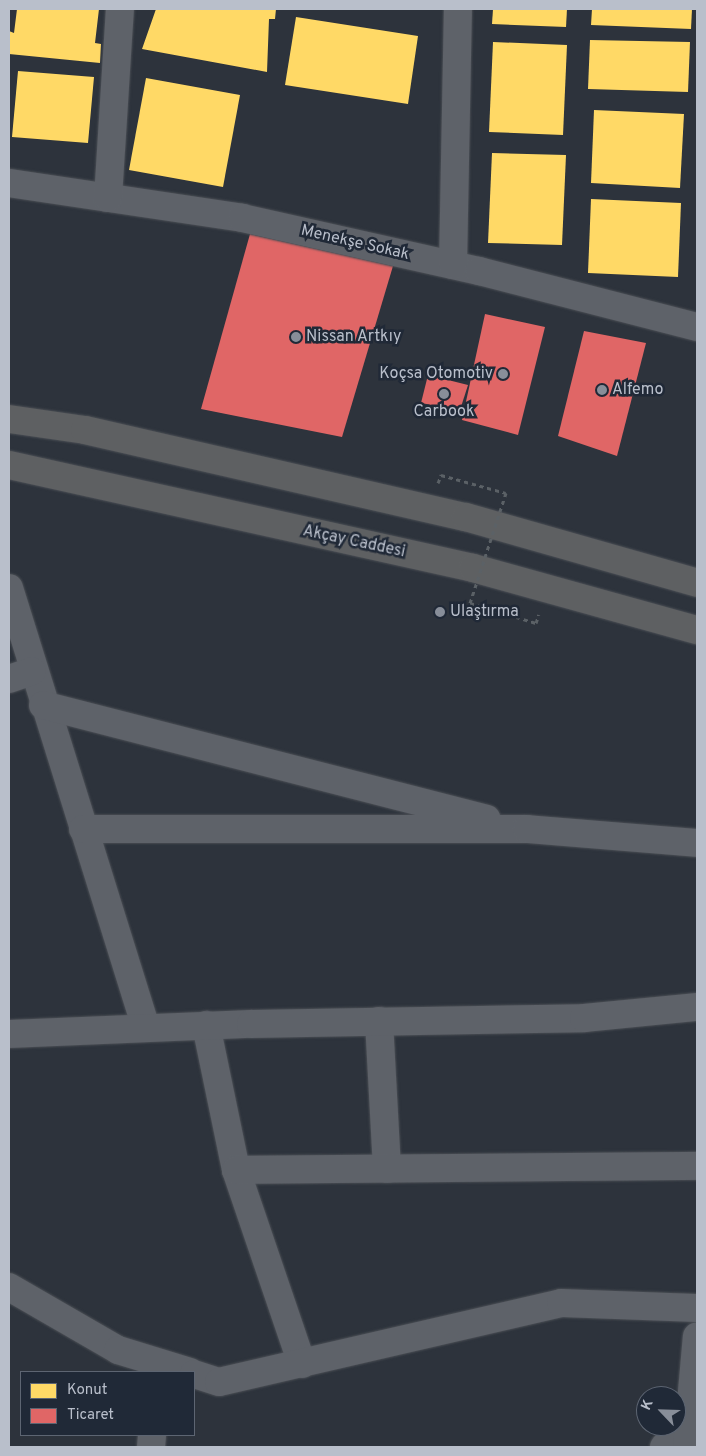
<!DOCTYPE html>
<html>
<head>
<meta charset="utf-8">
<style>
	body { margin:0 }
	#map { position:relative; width:706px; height:1456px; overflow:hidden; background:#2d333c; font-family:Overpass,sans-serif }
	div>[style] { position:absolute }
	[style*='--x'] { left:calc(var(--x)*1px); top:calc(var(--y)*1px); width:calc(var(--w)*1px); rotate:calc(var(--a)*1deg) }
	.homes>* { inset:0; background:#ffd966 }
	.shops>* { inset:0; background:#e06666 }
	.path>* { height:3px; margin-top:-1.5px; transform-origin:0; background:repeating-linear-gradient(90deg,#5b6166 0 4px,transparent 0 8px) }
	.roads { filter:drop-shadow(0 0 1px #4a4e54) drop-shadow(0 0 1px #4a4e54) }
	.minor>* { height:28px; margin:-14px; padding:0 14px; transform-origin:14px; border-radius:14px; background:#5e6269 }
	.highway>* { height:28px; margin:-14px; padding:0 14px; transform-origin:14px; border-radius:14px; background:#5e6062 }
	.path-bridge>* { height:3px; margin-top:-1.5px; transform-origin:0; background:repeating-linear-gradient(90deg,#5b6166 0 4px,transparent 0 8px) }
	.dots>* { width:14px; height:14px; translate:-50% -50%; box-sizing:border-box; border:2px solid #202937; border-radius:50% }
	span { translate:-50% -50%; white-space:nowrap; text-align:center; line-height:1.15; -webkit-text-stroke:5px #202937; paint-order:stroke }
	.street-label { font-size:16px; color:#b9bfcb }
	.poi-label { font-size:16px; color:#b9bfcb }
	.left { translate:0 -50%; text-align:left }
	.right { translate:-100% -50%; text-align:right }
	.frame { position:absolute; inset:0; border:10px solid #b9bfcb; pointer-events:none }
	.legend { position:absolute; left:20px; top:1371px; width:175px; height:65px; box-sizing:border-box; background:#202937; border:1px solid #5d6572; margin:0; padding:6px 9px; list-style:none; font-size:15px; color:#b9bfcb }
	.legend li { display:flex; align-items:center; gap:10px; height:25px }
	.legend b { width:25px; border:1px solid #5d6572 }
	.north { position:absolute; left:636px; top:1386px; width:50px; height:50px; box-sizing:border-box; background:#202937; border:1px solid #5d6572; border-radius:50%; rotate:294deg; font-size:14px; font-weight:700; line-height:20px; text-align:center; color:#b9bfcb }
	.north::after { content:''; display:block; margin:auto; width:18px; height:22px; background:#888e99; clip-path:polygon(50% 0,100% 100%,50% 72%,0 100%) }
</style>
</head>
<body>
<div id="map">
	<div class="homes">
		<div style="clip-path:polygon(17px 9px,99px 9px,95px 43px,101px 44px,100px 63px,9px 54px,9px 31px,14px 33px)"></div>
		<div style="clip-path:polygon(156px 9px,276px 9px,275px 19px,269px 19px,267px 72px,142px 49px)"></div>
		<div style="clip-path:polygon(493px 9px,567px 9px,566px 27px,492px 24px)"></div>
		<div style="clip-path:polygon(592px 9px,692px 9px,691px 29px,591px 25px)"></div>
		<div style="clip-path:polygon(296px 17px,418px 36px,408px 104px,285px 85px)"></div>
		<div style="clip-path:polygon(590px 40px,690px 42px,688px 92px,588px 89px)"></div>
		<div style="clip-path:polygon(493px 42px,567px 45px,563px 135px,489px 132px)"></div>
		<div style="clip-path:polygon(18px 71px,94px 77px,88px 143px,12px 137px)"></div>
		<div style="clip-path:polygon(146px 78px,240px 95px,223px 187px,129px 170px)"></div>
		<div style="clip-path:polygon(594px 110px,684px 114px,680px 188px,591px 183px)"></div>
		<div style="clip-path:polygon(492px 153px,566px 155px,562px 245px,488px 243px)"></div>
		<div style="clip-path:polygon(591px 199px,681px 203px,678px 277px,588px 273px)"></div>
	</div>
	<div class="shops">
		<div style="clip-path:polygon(250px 234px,393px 266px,342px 437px,201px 409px)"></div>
		<div style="clip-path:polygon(485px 314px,545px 327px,518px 435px,462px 420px)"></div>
		<div style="clip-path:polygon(584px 331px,646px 343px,617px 456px,558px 436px)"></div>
		<div style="clip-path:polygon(428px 375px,468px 385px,460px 410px,421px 403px)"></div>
	</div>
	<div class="path">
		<div style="--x:438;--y:483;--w:9;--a:-69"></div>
		<div style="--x:441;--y:475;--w:67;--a:15.5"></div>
		<div style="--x:470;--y:603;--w:69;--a:16.9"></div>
		<div style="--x:536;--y:623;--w:9;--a:-72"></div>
	</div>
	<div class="roads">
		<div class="minor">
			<div style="--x:9;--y:183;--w:236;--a:8.5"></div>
			<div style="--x:242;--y:218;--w:243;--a:12.6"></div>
			<div style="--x:479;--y:271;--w:225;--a:14.4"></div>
			<div style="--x:108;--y:198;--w:189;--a:-86.4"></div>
			<div style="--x:453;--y:265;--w:256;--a:-88.9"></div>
			<div style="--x:9;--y:588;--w:460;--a:72.7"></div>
			<div style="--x:9;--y:679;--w:24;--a:-19"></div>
			<div style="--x:43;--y:705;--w:458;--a:14.4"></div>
			<div style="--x:83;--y:829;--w:444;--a:0"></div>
			<div style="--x:527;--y:829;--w:171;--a:4.7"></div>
			<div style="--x:379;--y:1021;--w:148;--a:86.9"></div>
			<div style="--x:206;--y:1025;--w:148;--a:78.3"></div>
			<div style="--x:9;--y:1034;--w:242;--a:-2.4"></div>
			<div style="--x:251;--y:1024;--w:333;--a:-1"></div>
			<div style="--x:584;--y:1018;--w:114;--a:-5.6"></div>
			<div style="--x:9;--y:1287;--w:126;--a:30"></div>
			<div style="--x:118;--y:1350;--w:75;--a:17"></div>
			<div style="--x:302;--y:1364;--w:205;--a:-108.8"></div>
			<div style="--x:236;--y:1170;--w:461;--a:-0.5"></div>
			<div style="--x:194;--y:1374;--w:26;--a:18"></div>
			<div style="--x:219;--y:1382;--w:351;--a:-13"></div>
			<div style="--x:561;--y:1303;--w:136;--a:2.1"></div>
			<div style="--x:151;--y:1447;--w:12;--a:-85"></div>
			<div style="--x:664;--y:1447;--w:34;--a:-12"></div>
			<div style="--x:687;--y:1447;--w:111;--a:-84.9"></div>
		</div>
		<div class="highway">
			<div style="--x:9;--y:419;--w:77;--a:8.2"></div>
			<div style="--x:85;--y:430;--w:391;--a:12.9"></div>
			<div style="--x:466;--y:517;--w:240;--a:15.9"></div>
			<div style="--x:9;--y:465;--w:475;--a:12.5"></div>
			<div style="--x:473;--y:568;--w:232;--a:15.5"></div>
		</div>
	</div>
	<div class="path-bridge">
		<div style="--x:470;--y:603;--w:116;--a:-71.9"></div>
	</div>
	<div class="dots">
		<div style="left:296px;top:337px;background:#888e99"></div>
		<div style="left:503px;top:374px;background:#888e99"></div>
		<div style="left:602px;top:390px;background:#888e99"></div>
		<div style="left:444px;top:394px;background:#888e99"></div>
		<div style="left:440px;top:612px;background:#888e99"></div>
	</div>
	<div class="street-label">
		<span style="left:355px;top:243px;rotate:13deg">Menekşe Sokak</span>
		<span style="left:354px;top:542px;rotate:12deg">Akçay Caddesi</span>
	</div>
	<div class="poi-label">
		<span class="left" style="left:306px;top:337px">Nissan Artkıy</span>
		<span class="right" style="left:493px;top:374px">Koçsa Otomotiv</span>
		<span class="left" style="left:612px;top:390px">Alfemo</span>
		<span style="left:444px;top:412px">Carbook</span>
		<span class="left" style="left:450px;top:612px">Ulaştırma</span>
	</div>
	<div class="frame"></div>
	<ul class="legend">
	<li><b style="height:14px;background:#ffd966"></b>Konut</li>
	<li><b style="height:14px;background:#e06666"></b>Ticaret</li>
	</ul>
	<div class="north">K</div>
</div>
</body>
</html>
